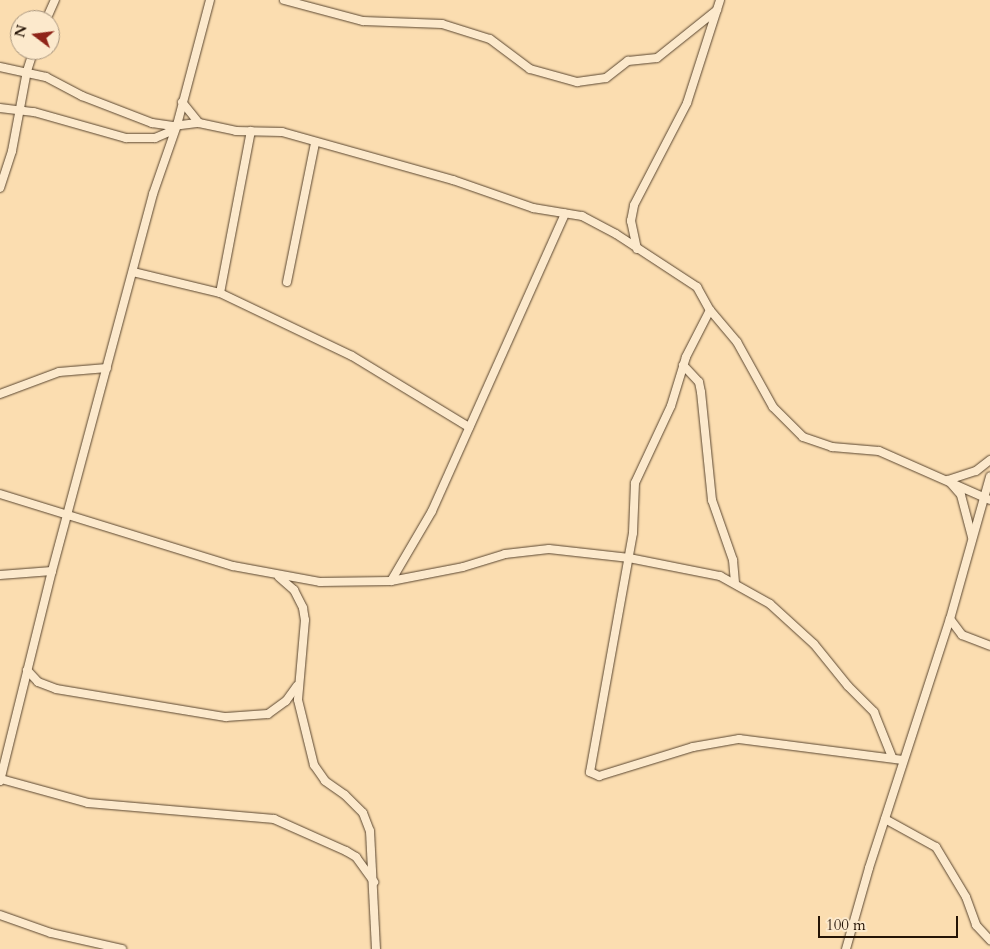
<!DOCTYPE html>
<html>
<head>
<meta charset="utf-8">
<style>
	body { margin:0 }
	#map { position:relative; width:990px; height:949px; overflow:hidden; background:#fbddb0; font-family:Cardo,serif }
	div>[style] { position:absolute }
	[style*='--x'] { left:calc(var(--x)*1px); top:calc(var(--y)*1px); width:calc(var(--w)*1px); rotate:calc(var(--a)*1deg) }
	.roads { filter:drop-shadow(0 0 1px #5a4630) drop-shadow(0 0 1px #5a4630) }
	.minor>* { height:8px; margin:-4px; padding:0 4px; transform-origin:4px; border-radius:4px; background:#fce9cc }
	span { translate:-50% -50%; white-space:nowrap; text-align:center; line-height:1.15; -webkit-text-stroke:4px #fce9cc; paint-order:stroke }
	.north { position:absolute; left:10px; top:10px; width:50px; height:50px; box-sizing:border-box; background:#fce9cc; border:1px solid #a6937c; border-radius:50%; rotate:285deg; font-size:14px; font-weight:700; line-height:20px; text-align:center; color:#241305 }
	.north::after { content:''; display:block; margin:auto; width:18px; height:22px; background:#8f2418; clip-path:polygon(50% 0,100% 100%,50% 72%,0 100%) }
	.scale { position:absolute; left:818px; top:916px; width:140px; height:22px; box-sizing:border-box; border:2px solid #241305; border-top:0; padding-left:6px; font-size:15px; line-height:18px; white-space:nowrap; color:#241305; -webkit-text-stroke:4px #fce9cc; paint-order:stroke }
</style>
</head>
<body>
<div id="map">
	<div class="roads">
		<div class="minor">
			<div style="--x:284;--y:0;--w:82;--a:14.9"></div>
			<div style="--x:363;--y:21;--w:79;--a:2.2"></div>
			<div style="--x:442;--y:24;--w:50;--a:17.4"></div>
			<div style="--x:490;--y:39;--w:50;--a:36.9"></div>
			<div style="--x:530;--y:69;--w:49;--a:15.5"></div>
			<div style="--x:577;--y:82;--w:29;--a:-8"></div>
			<div style="--x:606;--y:78;--w:28;--a:-38"></div>
			<div style="--x:628;--y:61;--w:29;--a:-6"></div>
			<div style="--x:657;--y:58;--w:77;--a:-38.7"></div>
			<div style="--x:46;--y:20;--w:22;--a:-66"></div>
			<div style="--x:0;--y:67;--w:47;--a:12.3"></div>
			<div style="--x:46;--y:77;--w:41;--a:27.8"></div>
			<div style="--x:82;--y:96;--w:75;--a:21.1"></div>
			<div style="--x:152;--y:123;--w:21;--a:8"></div>
			<div style="--x:173;--y:126;--w:26;--a:-7"></div>
			<div style="--x:199;--y:123;--w:38;--a:12"></div>
			<div style="--x:236;--y:131;--w:46;--a:1.2"></div>
			<div style="--x:282;--y:132;--w:178;--a:15.7"></div>
			<div style="--x:453;--y:180;--w:85;--a:19.3"></div>
			<div style="--x:533;--y:208;--w:50;--a:9.3"></div>
			<div style="--x:582;--y:216;--w:38;--a:28"></div>
			<div style="--x:616;--y:234;--w:97;--a:33.2"></div>
			<div style="--x:697;--y:287;--w:26;--a:61"></div>
			<div style="--x:710;--y:310;--w:42;--a:49.8"></div>
			<div style="--x:737;--y:342;--w:74;--a:61"></div>
			<div style="--x:773;--y:407;--w:42;--a:45"></div>
			<div style="--x:803;--y:437;--w:31;--a:19"></div>
			<div style="--x:832;--y:447;--w:47;--a:4.9"></div>
			<div style="--x:879;--y:451;--w:121;--a:23.8"></div>
			<div style="--x:182;--y:102;--w:27;--a:51"></div>
			<div style="--x:0;--y:108;--w:34;--a:7"></div>
			<div style="--x:34;--y:112;--w:96;--a:15.8"></div>
			<div style="--x:126;--y:138;--w:29;--a:0"></div>
			<div style="--x:155;--y:138;--w:15;--a:-23"></div>
			<div style="--x:169;--y:132;--w:7;--a:-56"></div>
			<div style="--x:0;--y:188;--w:39;--a:-72"></div>
			<div style="--x:12;--y:151;--w:81;--a:-79.4"></div>
			<div style="--x:27;--y:71;--w:22;--a:-72"></div>
			<div style="--x:637;--y:249;--w:29;--a:-102"></div>
			<div style="--x:631;--y:221;--w:16;--a:-79"></div>
			<div style="--x:634;--y:205;--w:115;--a:-62.5"></div>
			<div style="--x:687;--y:103;--w:108;--a:-72.2"></div>
			<div style="--x:133;--y:272;--w:89;--a:13.6"></div>
			<div style="--x:220;--y:293;--w:146;--a:25.5"></div>
			<div style="--x:352;--y:356;--w:137;--a:31.3"></div>
			<div style="--x:287;--y:282;--w:142;--a:-78.6"></div>
			<div style="--x:220;--y:293;--w:165;--a:-79.2"></div>
			<div style="--x:710;--y:310;--w:53;--a:117.1"></div>
			<div style="--x:686;--y:357;--w:51;--a:107"></div>
			<div style="--x:671;--y:406;--w:85;--a:115.1"></div>
			<div style="--x:635;--y:483;--w:50;--a:92.3"></div>
			<div style="--x:633;--y:533;--w:243;--a:100.2"></div>
			<div style="--x:590;--y:772;--w:10;--a:24"></div>
			<div style="--x:599;--y:776;--w:98;--a:-17.1"></div>
			<div style="--x:693;--y:747;--w:47;--a:-9.9"></div>
			<div style="--x:739;--y:739;--w:165;--a:7.3"></div>
			<div style="--x:683;--y:365;--w:23;--a:47"></div>
			<div style="--x:699;--y:382;--w:10;--a:79"></div>
			<div style="--x:701;--y:392;--w:109;--a:84.2"></div>
			<div style="--x:712;--y:500;--w:64;--a:70.7"></div>
			<div style="--x:733;--y:560;--w:22;--a:85"></div>
			<div style="--x:0;--y:394;--w:63;--a:-20.4"></div>
			<div style="--x:59;--y:372;--w:48;--a:-4.8"></div>
			<div style="--x:0;--y:494;--w:244;--a:17.2"></div>
			<div style="--x:233;--y:566;--w:88;--a:10.4"></div>
			<div style="--x:320;--y:582;--w:71;--a:-0.8"></div>
			<div style="--x:391;--y:581;--w:73;--a:-11"></div>
			<div style="--x:463;--y:567;--w:44;--a:-17.2"></div>
			<div style="--x:505;--y:554;--w:44;--a:-6.5"></div>
			<div style="--x:549;--y:549;--w:81;--a:6.4"></div>
			<div style="--x:629;--y:558;--w:93;--a:11.2"></div>
			<div style="--x:720;--y:576;--w:57;--a:29.2"></div>
			<div style="--x:770;--y:604;--w:59;--a:42.3"></div>
			<div style="--x:814;--y:644;--w:54;--a:51"></div>
			<div style="--x:848;--y:686;--w:37;--a:45"></div>
			<div style="--x:874;--y:712;--w:48;--a:68.2"></div>
			<div style="--x:972;--y:537;--w:43;--a:-104.7"></div>
			<div style="--x:961;--y:495;--w:20;--a:-131"></div>
			<div style="--x:948;--y:480;--w:29;--a:-18"></div>
			<div style="--x:976;--y:471;--w:18;--a:-38"></div>
			<div style="--x:0;--y:575;--w:52;--a:-4.4"></div>
			<div style="--x:279;--y:577;--w:20;--a:41"></div>
			<div style="--x:294;--y:590;--w:20;--a:63"></div>
			<div style="--x:303;--y:608;--w:12;--a:81"></div>
			<div style="--x:305;--y:620;--w:80;--a:95"></div>
			<div style="--x:298;--y:700;--w:67;--a:76.2"></div>
			<div style="--x:314;--y:765;--w:19;--a:55"></div>
			<div style="--x:325;--y:781;--w:24;--a:35"></div>
			<div style="--x:345;--y:795;--w:25;--a:45"></div>
			<div style="--x:363;--y:813;--w:19;--a:69"></div>
			<div style="--x:370;--y:831;--w:118;--a:87.1"></div>
			<div style="--x:391;--y:581;--w:81;--a:-59.6"></div>
			<div style="--x:432;--y:511;--w:326;--a:-65.9"></div>
			<div style="--x:950;--y:619;--w:20;--a:53"></div>
			<div style="--x:962;--y:635;--w:30;--a:21"></div>
			<div style="--x:27;--y:670;--w:16;--a:47"></div>
			<div style="--x:38;--y:682;--w:19;--a:21"></div>
			<div style="--x:56;--y:689;--w:172;--a:9.4"></div>
			<div style="--x:226;--y:717;--w:42;--a:-4.1"></div>
			<div style="--x:268;--y:714;--w:22;--a:-36"></div>
			<div style="--x:286;--y:701;--w:19;--a:-54"></div>
			<div style="--x:1;--y:779;--w:90;--a:15.4"></div>
			<div style="--x:88;--y:803;--w:187;--a:4.9"></div>
			<div style="--x:274;--y:819;--w:79;--a:24"></div>
			<div style="--x:346;--y:851;--w:12;--a:31"></div>
			<div style="--x:356;--y:857;--w:31;--a:54"></div>
			<div style="--x:0;--y:781;--w:216;--a:-76.1"></div>
			<div style="--x:52;--y:571;--w:390;--a:-75"></div>
			<div style="--x:153;--y:194;--w:73;--a:-70.8"></div>
			<div style="--x:177;--y:125;--w:129;--a:-75.2"></div>
			<div style="--x:885;--y:819;--w:58;--a:28.8"></div>
			<div style="--x:936;--y:847;--w:58;--a:59"></div>
			<div style="--x:966;--y:897;--w:30;--a:70"></div>
			<div style="--x:976;--y:925;--w:21;--a:47"></div>
			<div style="--x:0;--y:915;--w:54;--a:19.4"></div>
			<div style="--x:51;--y:933;--w:73;--a:12.7"></div>
			<div style="--x:846;--y:949;--w:84;--a:-74.1"></div>
			<div style="--x:869;--y:868;--w:262;--a:-72"></div>
			<div style="--x:950;--y:619;--w:148;--a:-74.3"></div>
		</div>
	</div>
	<div class="north">N</div>
	<div class="scale">100 m</div>
</div>
</body>
</html>
